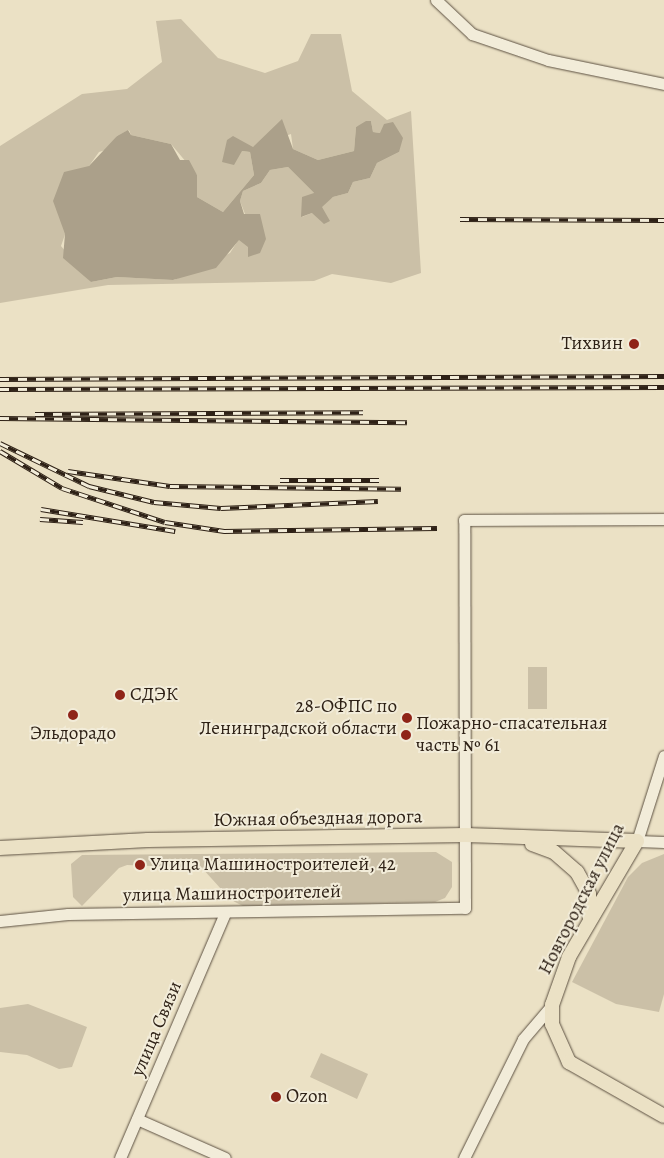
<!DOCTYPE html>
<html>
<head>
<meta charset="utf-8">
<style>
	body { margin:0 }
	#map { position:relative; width:664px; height:1158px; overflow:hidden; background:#ebe1c5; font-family:Alegreya,serif }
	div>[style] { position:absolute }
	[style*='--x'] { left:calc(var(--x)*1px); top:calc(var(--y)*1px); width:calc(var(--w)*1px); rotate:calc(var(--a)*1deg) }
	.green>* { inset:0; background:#cbc0a7 }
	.water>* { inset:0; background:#aba08a }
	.roads { filter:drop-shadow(0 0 1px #5d5142) drop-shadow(0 0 1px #5d5142) }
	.minor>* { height:11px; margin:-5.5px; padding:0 5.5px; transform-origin:5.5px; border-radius:5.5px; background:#f2ecd9 }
	.major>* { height:14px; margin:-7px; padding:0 7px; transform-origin:7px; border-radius:7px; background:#ebe1c5 }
	.rail>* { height:5px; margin-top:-2.5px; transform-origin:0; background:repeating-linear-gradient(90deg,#f2ecd9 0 9px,#2e2116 0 18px); box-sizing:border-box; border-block:1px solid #2e2116 }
	.dots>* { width:14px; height:14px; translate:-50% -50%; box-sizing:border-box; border:2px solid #f2ecd9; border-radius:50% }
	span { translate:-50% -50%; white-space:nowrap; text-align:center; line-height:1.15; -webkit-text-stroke:4px #f2ecd9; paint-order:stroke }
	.poi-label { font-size:19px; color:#2e2116 }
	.right { translate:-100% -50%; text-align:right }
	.left { translate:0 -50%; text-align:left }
	.street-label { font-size:19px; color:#2e2116 }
</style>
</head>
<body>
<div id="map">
	<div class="green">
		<div style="clip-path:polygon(evenodd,181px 19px,218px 58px,265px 73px,298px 61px,311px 34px,341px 34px,352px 91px,387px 120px,411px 111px,421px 273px,391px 283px,332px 274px,314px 281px,108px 285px,0 303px,0 146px,82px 94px,127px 89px,162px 62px,156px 21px,181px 19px,371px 121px,373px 132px,380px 133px,399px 152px,377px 163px,370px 178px,353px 182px,348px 193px,333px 197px,312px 213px,302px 217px,315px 194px,288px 167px,270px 170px,261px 183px,243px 191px,240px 201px,260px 253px,239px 239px,230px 253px,174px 280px,117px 277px,91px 282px,61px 246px,89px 166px,99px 152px,109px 149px,117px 136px,129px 130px,131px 135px,171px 144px,197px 175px,197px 197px,223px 212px,254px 175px,250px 152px,242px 151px,291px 134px,293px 149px,318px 160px,354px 151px,356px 127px,371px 121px)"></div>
		<div style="clip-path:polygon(528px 667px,547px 667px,547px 709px,528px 709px)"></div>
		<div style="clip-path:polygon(436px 852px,452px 862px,452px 887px,445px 898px,435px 902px,243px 906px,231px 900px,202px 868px,127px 865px,119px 868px,82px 906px,73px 897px,71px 864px,82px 855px)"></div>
		<div style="clip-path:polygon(664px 854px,664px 994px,659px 1012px,616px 1004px,572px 982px,628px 877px,642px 863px)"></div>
		<div style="clip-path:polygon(28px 1004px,87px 1027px,72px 1067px,59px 1069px,27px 1055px,0 1052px,0 1008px)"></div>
		<div style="clip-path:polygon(321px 1053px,368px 1074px,357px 1099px,310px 1077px)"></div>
	</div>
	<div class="water">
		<div style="clip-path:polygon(282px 119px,293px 149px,318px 160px,354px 151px,356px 127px,366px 121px,371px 121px,373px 132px,380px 133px,384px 124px,393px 122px,403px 138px,399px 152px,377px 163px,370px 178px,353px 182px,348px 193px,333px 197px,322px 207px,330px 221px,324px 224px,312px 213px,301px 217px,302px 197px,314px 193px,288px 167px,270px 170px,261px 183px,243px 191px,240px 201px,244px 214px,260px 214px,266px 239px,260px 253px,248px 257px,248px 247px,239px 240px,216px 268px,173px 280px,117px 277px,91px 282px,63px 258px,65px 234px,53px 201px,64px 172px,89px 166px,117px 136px,128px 130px,131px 135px,171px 144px,180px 160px,189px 160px,197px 175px,197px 197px,223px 212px,254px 175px,250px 152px,242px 151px,234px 165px,222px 162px,227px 140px,233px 136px,253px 147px)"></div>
	</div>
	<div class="roads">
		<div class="minor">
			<div style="--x:436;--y:0;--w:50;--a:43.4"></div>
			<div style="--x:472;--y:34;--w:80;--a:18.9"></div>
			<div style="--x:548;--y:60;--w:118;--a:11.7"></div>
			<div style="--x:664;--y:756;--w:89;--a:107.6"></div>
			<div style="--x:637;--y:841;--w:27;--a:2"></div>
			<div style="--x:0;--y:921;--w:68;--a:-5.9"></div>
			<div style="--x:68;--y:914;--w:397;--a:-0.9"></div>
			<div style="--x:465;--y:908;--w:388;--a:-90.1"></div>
			<div style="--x:464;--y:520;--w:200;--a:-0.3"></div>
			<div style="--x:137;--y:1119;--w:96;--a:23.9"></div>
			<div style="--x:120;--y:1158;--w:267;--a:-66.8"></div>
			<div style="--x:464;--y:1158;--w:133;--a:-63.6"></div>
			<div style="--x:523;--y:1039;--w:45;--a:-49.5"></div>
		</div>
		<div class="major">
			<div style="--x:637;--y:841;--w:134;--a:120.4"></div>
			<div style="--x:569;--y:957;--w:51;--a:109.5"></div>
			<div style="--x:552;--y:1005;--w:19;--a:90"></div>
			<div style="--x:552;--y:1024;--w:42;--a:65.9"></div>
			<div style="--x:569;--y:1062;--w:109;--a:29.6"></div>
			<div style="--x:532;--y:844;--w:23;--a:20"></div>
			<div style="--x:554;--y:852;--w:30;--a:41"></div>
			<div style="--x:577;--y:872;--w:25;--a:61"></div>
			<div style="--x:589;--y:894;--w:24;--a:88"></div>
			<div style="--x:0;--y:848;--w:148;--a:-3.1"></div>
			<div style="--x:148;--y:840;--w:317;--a:-0.9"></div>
			<div style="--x:465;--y:835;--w:172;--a:2"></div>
		</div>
	</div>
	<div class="rail">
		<div style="--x:460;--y:219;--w:204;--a:0.3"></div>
		<div style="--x:0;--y:379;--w:664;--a:-0.26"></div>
		<div style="--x:0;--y:389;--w:664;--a:-0.17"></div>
		<div style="--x:35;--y:414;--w:328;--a:-0.3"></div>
		<div style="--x:0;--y:418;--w:407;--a:0.6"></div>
		<div style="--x:0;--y:443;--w:99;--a:25.8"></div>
		<div style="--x:89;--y:486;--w:67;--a:13.8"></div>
		<div style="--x:154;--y:502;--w:67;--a:5.1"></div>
		<div style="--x:221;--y:508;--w:157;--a:-2.6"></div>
		<div style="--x:0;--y:451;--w:72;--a:30.8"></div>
		<div style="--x:62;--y:488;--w:108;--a:18.3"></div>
		<div style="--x:165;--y:522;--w:60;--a:8.7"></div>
		<div style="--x:224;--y:531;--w:213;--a:-0.8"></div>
		<div style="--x:68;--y:471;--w:103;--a:8.4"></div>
		<div style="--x:170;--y:486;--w:231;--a:0.7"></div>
		<div style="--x:280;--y:480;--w:99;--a:0"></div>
		<div style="--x:41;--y:509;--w:136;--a:9.3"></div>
		<div style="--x:40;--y:519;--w:43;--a:4"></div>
	</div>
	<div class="dots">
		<div style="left:634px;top:344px;background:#8f2418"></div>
		<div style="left:120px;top:695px;background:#8f2418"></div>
		<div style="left:73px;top:715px;background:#8f2418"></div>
		<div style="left:407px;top:718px;background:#8f2418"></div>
		<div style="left:406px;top:735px;background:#8f2418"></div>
		<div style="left:140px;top:865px;background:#8f2418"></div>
		<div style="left:276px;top:1097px;background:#8f2418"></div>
	</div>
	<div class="poi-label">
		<span class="right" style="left:623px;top:344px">Тихвин</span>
		<span class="left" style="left:130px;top:695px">СДЭК</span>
		<span class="right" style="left:397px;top:718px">28-ОФПС по<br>Ленинградской области</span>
		<span class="left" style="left:416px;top:735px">Пожарно-спасательная<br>часть № 61</span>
		<span style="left:73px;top:734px">Эльдорадо</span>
		<span class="left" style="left:150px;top:865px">Улица Машиностроителей, 42</span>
		<span class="left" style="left:286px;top:1097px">Ozon</span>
	</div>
	<div class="street-label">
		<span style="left:318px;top:819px;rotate:-1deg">Южная объездная дорога</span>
		<span style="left:232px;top:894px;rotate:-1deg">улица Машиностроителей</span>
		<span style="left:582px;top:899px;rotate:-63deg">Новгородская улица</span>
		<span style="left:157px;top:1029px;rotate:-67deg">улица Связи</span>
	</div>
</div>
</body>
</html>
